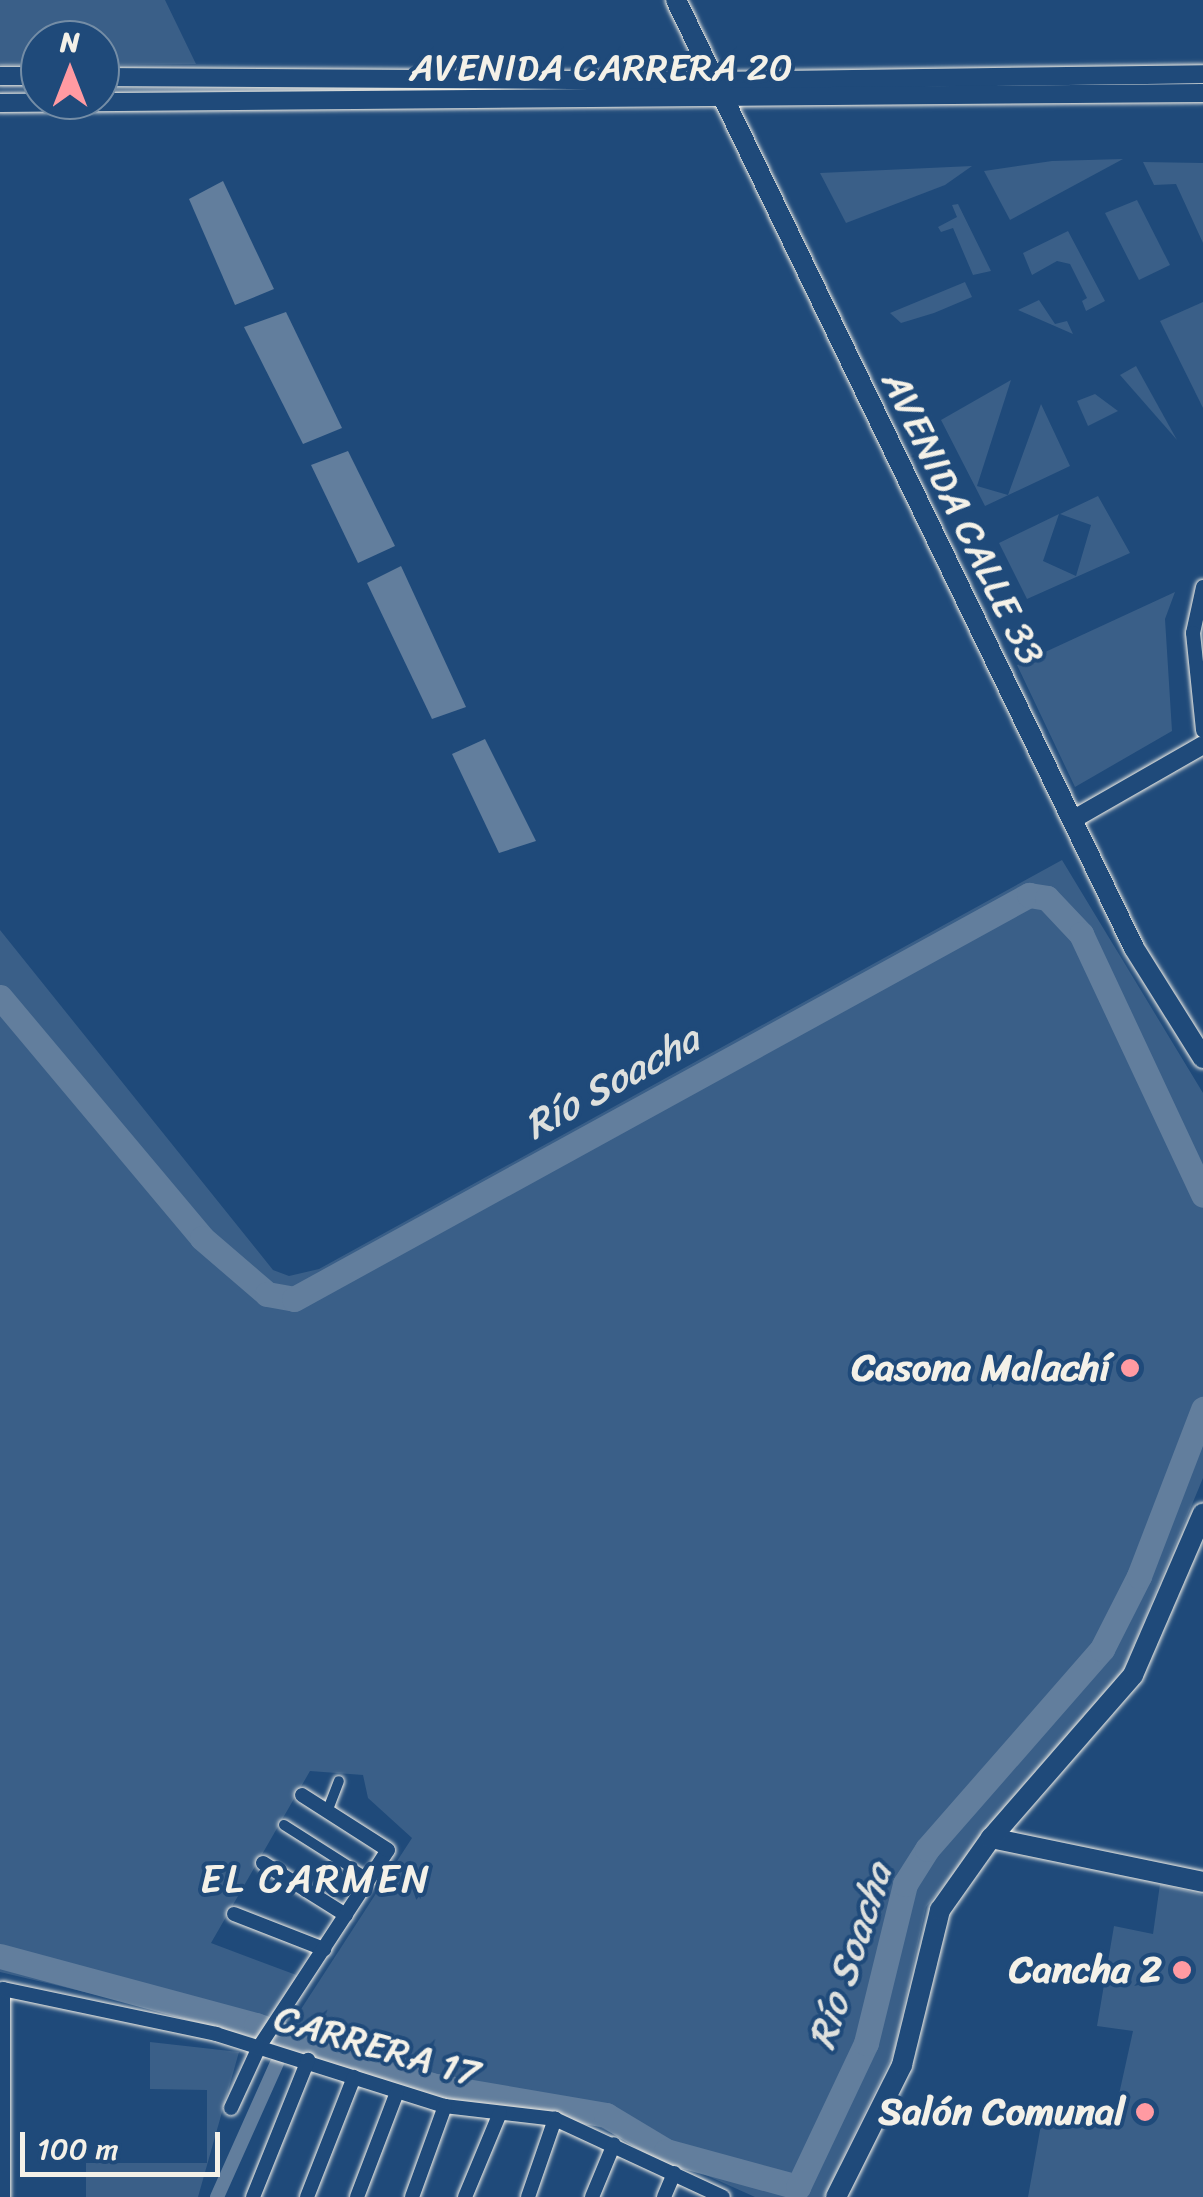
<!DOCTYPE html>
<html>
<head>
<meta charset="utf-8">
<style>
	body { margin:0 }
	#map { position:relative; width:1203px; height:2197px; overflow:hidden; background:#1f4a7a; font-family:Sriracha,sans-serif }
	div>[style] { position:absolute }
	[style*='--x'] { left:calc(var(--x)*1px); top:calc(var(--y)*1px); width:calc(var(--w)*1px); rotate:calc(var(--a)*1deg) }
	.green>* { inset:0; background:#3a5f88 }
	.water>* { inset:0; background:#627e9d }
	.canal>* { height:14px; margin:-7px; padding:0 7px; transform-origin:7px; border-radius:7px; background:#627e9d }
	.river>* { height:25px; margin:-12.5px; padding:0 12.5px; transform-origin:12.5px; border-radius:12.5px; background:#627e9d }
	.roads { filter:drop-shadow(0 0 2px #f4f1e8) drop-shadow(0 0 2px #f4f1e8) }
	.pedestrian>* { height:10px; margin:-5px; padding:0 5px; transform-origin:5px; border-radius:5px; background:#1f4a7a }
	.minor>* { height:14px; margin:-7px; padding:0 7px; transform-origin:7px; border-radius:7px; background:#1f4a7a }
	.tertiary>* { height:18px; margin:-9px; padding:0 9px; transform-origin:9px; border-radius:9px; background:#1f4a7a }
	.secondary>* { height:20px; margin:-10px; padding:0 10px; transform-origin:10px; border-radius:10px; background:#1f4a7a }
	.dots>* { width:28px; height:28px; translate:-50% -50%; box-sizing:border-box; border:5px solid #1f4a7a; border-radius:50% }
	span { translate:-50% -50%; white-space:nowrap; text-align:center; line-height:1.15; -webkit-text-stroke:8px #1f4a7a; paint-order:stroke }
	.street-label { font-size:38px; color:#f4f1e8 }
	.poi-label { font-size:38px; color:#f4f1e8; font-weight:700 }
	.right { translate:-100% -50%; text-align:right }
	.water-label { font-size:40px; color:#dee0dd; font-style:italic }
	.neighbourhood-label { font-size:40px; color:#f4f1e8; letter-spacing:2.5px }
	.north { position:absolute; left:20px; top:20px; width:100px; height:100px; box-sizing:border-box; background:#1f4a7a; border:2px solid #748da6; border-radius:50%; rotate:0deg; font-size:28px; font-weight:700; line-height:40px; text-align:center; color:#f4f1e8 }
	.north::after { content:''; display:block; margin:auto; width:35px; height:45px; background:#ff9aa2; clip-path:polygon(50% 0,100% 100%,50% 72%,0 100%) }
	.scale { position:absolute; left:20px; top:2132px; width:200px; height:45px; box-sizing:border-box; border:5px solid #f4f1e8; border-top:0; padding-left:12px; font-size:30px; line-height:35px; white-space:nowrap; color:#f4f1e8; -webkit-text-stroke:8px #1f4a7a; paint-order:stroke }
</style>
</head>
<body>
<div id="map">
	<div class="green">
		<div style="clip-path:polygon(0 0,165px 0,196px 64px,100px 65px,100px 40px,40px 40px,40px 65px,0 65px)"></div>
		<div style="clip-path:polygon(1123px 159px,1010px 220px,984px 171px,1052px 161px)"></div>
		<div style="clip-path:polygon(1143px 162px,1203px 163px,1203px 243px,1176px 184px,1154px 185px)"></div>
		<div style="clip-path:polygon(972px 166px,945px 185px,846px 223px,820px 173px)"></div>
		<div style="clip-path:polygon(1137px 200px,1170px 265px,1139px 280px,1105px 213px)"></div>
		<div style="clip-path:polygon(958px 204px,991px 271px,973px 275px,953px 228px,941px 232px,938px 227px,957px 217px,952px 205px)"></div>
		<div style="clip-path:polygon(1068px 231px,1105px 301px,1086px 311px,1082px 301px,1087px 298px,1070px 264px,1057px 261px,1032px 275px,1023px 253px)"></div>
		<div style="clip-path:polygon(965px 282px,972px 297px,934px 313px,901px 323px,890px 313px)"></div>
		<div style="clip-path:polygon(1039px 300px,1055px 324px,1067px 321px,1073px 334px,1018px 310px)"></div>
		<div style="clip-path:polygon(1203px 302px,1203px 408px,1160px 321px)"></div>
		<div style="clip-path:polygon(1136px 366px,1177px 440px,1120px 375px)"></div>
		<div style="clip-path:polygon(1011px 380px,977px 486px,1008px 495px,1041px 404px,1070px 466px,985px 506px,941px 420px)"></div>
		<div style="clip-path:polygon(1095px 394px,1118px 411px,1088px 426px,1077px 401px)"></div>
		<div style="clip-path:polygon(1098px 496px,1130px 553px,1027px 599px,999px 543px,1059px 514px,1043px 561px,1076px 576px,1091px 525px,1060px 514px)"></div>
		<div style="clip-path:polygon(1175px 592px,1165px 619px,1172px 731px,1075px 787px,1017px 665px)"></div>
		<div style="clip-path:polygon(evenodd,1062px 860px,1203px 1093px,1203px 1478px,1123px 1671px,926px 1907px,894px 2052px,824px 2197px,755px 2197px,576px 2117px,447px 2098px,254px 2032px,0 1972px,0 930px,273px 1270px,289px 1276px,319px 1269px,1062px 860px,310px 1771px,363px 1775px,368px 1798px,412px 1838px,292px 2023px,283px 2025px,267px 2020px,299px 1976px,211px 1943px,310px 1771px)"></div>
		<div style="clip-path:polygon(1160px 1884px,1203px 1895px,1203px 2197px,1028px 2197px,1044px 2108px,1114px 2117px,1133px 2031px,1097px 2026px,1114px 1926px,1153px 1934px)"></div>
		<div style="clip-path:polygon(150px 2042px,239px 2052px,198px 2197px,86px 2197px,86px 2163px,207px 2163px,207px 2090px,150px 2089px)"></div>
	</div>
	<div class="water">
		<div style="clip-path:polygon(223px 181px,274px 289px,235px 305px,189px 199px)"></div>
		<div style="clip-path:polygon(286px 312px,342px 428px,303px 444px,244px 327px)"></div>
		<div style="clip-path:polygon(348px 451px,395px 546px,358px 563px,311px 465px)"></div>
		<div style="clip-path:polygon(401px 566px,466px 707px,432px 719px,367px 583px)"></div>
		<div style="clip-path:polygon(485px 739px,536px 841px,499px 853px,452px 754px)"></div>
	</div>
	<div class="canal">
		<div style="--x:217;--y:2197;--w:147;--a:-65.9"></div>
	</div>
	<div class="river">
		<div style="--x:0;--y:997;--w:314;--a:50"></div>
		<div style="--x:202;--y:1238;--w:86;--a:40.7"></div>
		<div style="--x:267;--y:1294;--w:27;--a:10"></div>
		<div style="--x:294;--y:1299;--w:839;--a:-28.8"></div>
		<div style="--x:1029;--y:895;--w:18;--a:9"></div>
		<div style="--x:1047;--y:898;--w:50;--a:46.6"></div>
		<div style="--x:1081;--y:934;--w:288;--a:64.9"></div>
		<div style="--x:0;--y:1956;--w:265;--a:15.1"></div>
		<div style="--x:256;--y:2025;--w:185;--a:18.9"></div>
		<div style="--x:431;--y:2085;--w:178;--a:9.7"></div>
		<div style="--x:606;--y:2115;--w:70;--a:31"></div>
		<div style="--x:666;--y:2151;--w:137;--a:15.3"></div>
		<div style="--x:798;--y:2187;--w:159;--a:-64.7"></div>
		<div style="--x:866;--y:2043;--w:164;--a:-76.2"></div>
		<div style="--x:905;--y:1884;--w:41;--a:-57.8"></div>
		<div style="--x:927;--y:1849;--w:266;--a:-48.8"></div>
		<div style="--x:1102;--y:1649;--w:82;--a:-63.1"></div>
		<div style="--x:1139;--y:1576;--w:179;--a:-69"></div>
	</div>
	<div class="roads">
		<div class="pedestrian">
			<div style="--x:327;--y:1812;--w:33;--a:-69"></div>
			<div style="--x:284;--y:1825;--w:101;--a:32.4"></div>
		</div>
		<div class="minor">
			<div style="--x:1203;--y:587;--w:47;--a:102.3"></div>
			<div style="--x:1193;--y:633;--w:98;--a:84.1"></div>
			<div style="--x:263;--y:1863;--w:98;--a:32.1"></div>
			<div style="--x:234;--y:1914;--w:97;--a:21.3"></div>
			<div style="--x:231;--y:2108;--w:67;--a:-65.3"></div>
			<div style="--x:259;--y:2047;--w:235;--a:-56.8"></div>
			<div style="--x:388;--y:1850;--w:102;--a:-147.4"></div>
			<div style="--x:3;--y:2197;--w:208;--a:-90"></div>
			<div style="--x:3;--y:1989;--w:218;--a:11.9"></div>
			<div style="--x:216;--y:2034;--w:240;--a:17.5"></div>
			<div style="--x:445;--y:2106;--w:111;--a:6.7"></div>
			<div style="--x:555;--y:2119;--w:185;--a:24.9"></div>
			<div style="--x:253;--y:2197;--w:148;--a:-68.1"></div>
			<div style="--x:307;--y:2197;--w:129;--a:-68.6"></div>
			<div style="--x:357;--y:2197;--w:112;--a:-69.1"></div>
			<div style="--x:412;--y:2197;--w:97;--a:-70.1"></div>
			<div style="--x:465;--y:2197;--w:91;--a:-67.4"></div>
			<div style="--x:528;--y:2197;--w:83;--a:-70.9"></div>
			<div style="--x:592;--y:2197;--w:57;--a:-67.5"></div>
			<div style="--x:664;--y:2197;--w:26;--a:-67"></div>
		</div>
		<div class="tertiary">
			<div style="--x:0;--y:76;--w:40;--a:0"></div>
			<div style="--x:100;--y:77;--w:612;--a:0.37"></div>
			<div style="--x:712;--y:81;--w:491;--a:-0.8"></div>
			<div style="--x:0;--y:103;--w:1203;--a:-0.48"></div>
			<div style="--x:1072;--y:820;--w:151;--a:-29.8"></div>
		</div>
		<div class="secondary">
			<div style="--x:676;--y:0;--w:1053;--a:64.21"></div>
			<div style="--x:1134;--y:948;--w:130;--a:57.9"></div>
			<div style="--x:991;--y:1838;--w:217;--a:11.7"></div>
			<div style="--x:836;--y:2197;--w:148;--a:-63.4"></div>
			<div style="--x:902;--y:2065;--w:160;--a:-76.2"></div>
			<div style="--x:940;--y:1910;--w:88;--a:-54.7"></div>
			<div style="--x:991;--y:1838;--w:216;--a:-48.9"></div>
			<div style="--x:1133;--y:1675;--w:176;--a:-66.6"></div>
		</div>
	</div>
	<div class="dots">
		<div style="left:1130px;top:1368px;background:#ff9aa2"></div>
		<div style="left:1182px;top:1970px;background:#ff9aa2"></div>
		<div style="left:1145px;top:2112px;background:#ff9aa2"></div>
	</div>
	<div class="street-label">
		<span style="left:601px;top:68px">AVENIDA CARRERA 20</span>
		<span style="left:963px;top:518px;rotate:64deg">AVENIDA CALLE 33</span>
		<span style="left:377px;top:2046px;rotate:16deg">CARRERA 17</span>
	</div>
	<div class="poi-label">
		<span class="right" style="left:1110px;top:1368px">Casona Malachí</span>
		<span class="right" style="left:1162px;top:1970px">Cancha 2</span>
		<span class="right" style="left:1125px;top:2112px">Salón Comunal</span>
	</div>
	<div class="water-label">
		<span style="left:612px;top:1082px;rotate:-29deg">Río Soacha</span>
		<span style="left:850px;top:1956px;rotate:-72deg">Río Soacha</span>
	</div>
	<div class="neighbourhood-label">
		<span style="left:316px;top:1879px">EL CARMEN</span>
	</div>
	<div class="north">N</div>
	<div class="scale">100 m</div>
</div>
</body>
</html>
